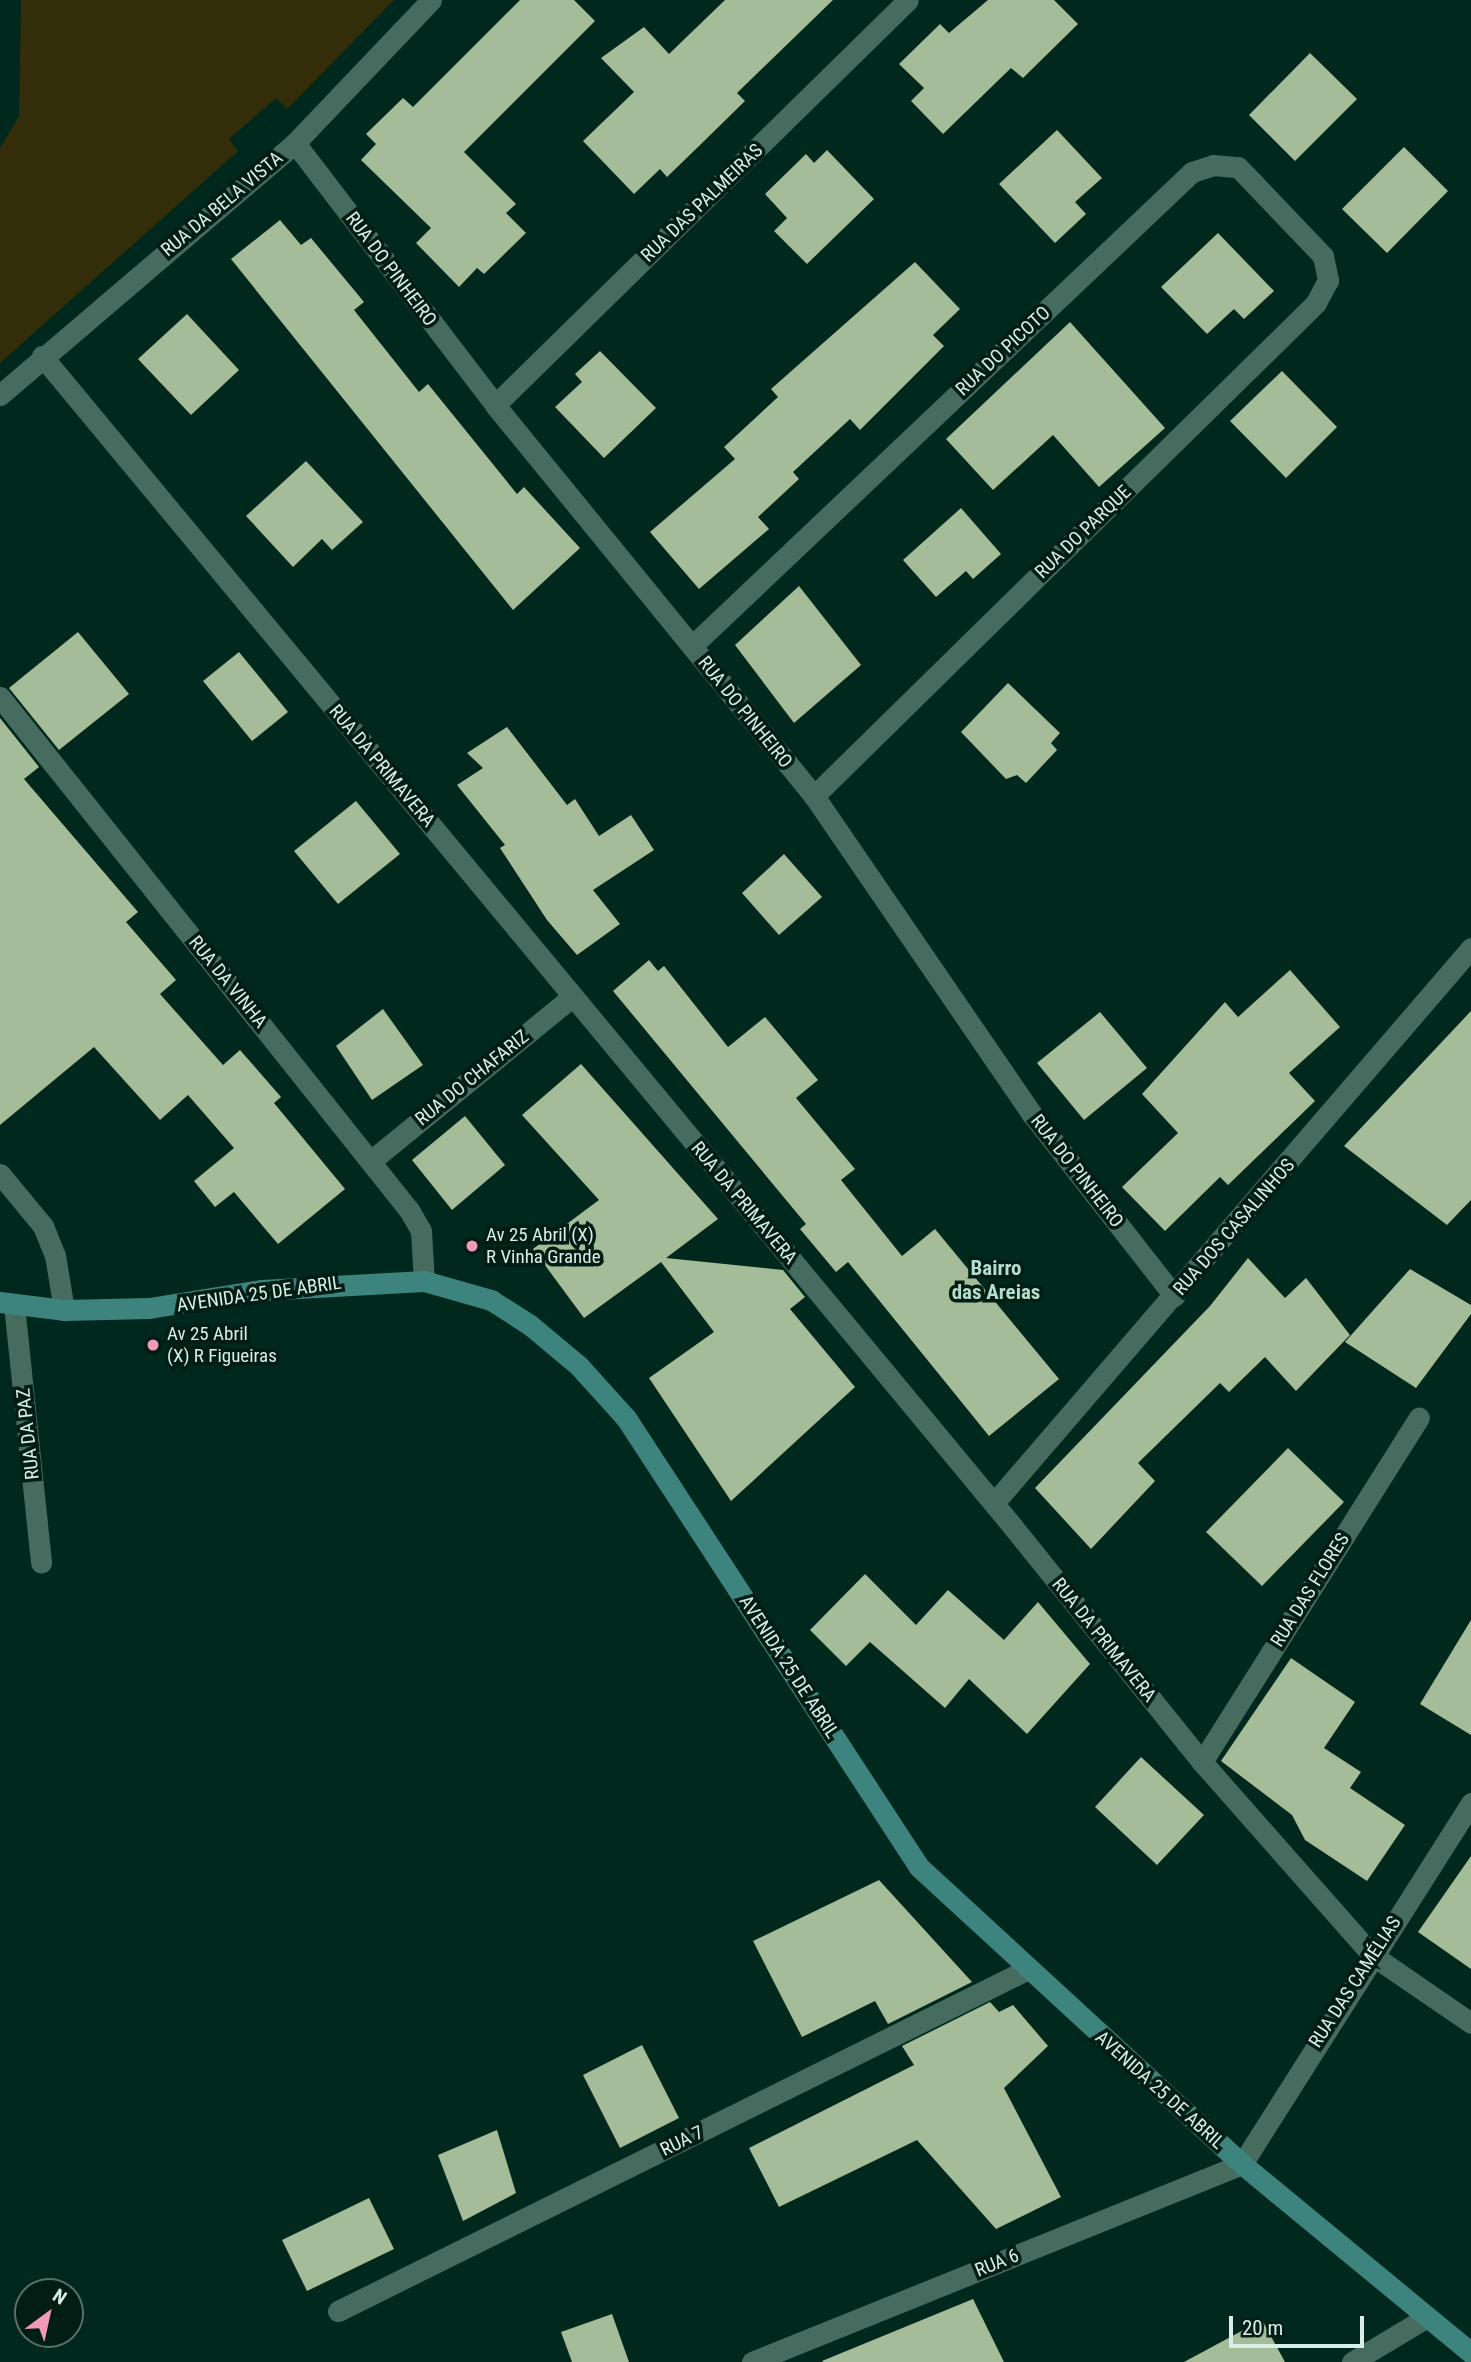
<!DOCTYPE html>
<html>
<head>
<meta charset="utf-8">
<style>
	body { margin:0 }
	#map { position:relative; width:1471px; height:2362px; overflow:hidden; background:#00281d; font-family:"Roboto Condensed",sans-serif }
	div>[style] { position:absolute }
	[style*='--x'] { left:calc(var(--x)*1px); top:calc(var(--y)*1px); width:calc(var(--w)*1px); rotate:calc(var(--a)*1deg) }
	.green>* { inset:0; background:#332e09 }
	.building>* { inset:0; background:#a5bc99 }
	.street>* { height:21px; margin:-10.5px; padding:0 10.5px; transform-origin:10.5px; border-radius:10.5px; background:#456c5e }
	.secondary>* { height:21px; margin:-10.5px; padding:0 10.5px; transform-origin:10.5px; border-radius:10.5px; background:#3d847e }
	.dots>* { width:19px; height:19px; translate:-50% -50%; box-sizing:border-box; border:4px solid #011d14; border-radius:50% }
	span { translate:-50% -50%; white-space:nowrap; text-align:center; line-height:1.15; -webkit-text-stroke:7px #011d14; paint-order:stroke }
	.street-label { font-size:19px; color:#d9eee6 }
	.poi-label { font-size:19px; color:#d9eee6 }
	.left { translate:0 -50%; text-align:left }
	.neighbourhood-label { font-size:21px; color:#b3ddcd; font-weight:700 }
	.north { position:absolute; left:14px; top:2278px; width:70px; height:70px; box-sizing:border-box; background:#011d14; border:2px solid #577168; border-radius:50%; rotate:33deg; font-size:19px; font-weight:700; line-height:28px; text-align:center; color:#d9eee6 }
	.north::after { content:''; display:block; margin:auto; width:24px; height:32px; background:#f09ab7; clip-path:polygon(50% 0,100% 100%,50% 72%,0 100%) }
	.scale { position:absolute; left:1229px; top:2316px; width:135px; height:32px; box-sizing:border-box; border:4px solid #d9eee6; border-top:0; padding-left:9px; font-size:21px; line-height:24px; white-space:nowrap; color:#d9eee6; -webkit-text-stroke:5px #011d14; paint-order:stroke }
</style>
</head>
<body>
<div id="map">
	<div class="green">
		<div style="clip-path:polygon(21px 0,394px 0,287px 109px,276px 98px,229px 139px,238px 151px,0 363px,0 148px,19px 116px)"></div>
	</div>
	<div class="building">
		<div style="clip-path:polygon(520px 0,574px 0,595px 21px,464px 152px,516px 204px,506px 213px,526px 233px,484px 274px,477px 268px,459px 287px,416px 243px,431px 228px,361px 160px,376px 144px,366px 134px,403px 98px,413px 107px)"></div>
		<div style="clip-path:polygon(725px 0,833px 0,737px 93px,745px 101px,698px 147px,667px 177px,660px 169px,634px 194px,583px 141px,634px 92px,601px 58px,644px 27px,669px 54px)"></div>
		<div style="clip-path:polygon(988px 0,1054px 0,1078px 24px,1023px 78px,1011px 68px,943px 134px,911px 101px,924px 88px,899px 64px,940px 24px,949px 33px)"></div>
		<div style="clip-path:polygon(1310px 53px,1357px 99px,1295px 161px,1249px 115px)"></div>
		<div style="clip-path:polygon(1057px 130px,1102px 178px,1075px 202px,1086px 214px,1055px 243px,999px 184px)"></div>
		<div style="clip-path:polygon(1404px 147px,1448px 191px,1387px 253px,1342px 209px)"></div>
		<div style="clip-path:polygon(827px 150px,874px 199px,807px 264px,774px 231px,787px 218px,765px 194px,806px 154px,814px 163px)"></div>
		<div style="clip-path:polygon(280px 220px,301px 245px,311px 238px,364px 302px,354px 310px,419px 392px,428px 384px,517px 494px,524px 487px,580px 548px,513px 610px,231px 259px)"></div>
		<div style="clip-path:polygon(1218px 233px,1274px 291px,1244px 319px,1234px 309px,1207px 334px,1161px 287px)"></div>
		<div style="clip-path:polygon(915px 262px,960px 309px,933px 335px,944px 346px,860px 430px,850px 419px,793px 472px,799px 479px,758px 517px,769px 529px,699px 589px,650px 532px,735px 459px,724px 447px,778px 397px,771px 389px)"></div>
		<div style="clip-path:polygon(187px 314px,239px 370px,191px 415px,138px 359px)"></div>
		<div style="clip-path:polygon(1070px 322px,1165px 428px,1099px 487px,1053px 435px,993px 490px,946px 439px)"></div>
		<div style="clip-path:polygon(600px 351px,656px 408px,604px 458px,555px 407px,582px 382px,575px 374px)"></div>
		<div style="clip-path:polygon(1282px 371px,1337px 427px,1286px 478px,1230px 421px)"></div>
		<div style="clip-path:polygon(306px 461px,363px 522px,332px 550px,322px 539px,293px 567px,246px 516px)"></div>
		<div style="clip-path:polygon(961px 508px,1001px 554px,973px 579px,966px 571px,936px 597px,903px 560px)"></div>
		<div style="clip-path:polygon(799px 586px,861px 665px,794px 723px,735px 645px)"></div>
		<div style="clip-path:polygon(78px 632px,129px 694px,59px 750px,9px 688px)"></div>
		<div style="clip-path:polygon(239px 652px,288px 712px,252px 741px,203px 681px)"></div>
		<div style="clip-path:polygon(1008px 683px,1060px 733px,1051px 743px,1057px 750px,1026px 783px,1017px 775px,1006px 779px,961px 732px)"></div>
		<div style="clip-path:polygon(0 718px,39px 767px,24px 779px,138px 912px,126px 922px,176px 980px,160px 994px,223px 1065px,240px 1050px,281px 1097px,274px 1103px,345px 1189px,278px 1244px,234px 1192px,215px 1207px,194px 1181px,234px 1148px,188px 1095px,160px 1120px,94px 1047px,0 1125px)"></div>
		<div style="clip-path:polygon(507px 727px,567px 805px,575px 799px,599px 836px,631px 815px,654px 850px,593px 890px,620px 924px,577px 955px,547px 920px,500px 848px,505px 845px,457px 785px,483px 768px,467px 753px)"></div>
		<div style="clip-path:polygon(356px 801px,400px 854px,338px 904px,294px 851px)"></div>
		<div style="clip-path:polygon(784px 854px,822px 897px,779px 935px,742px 893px)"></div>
		<div style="clip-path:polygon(649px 960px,658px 971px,664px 966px,728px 1047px,765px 1017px,818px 1080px,796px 1098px,855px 1169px,841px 1180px,902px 1256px,935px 1229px,1059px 1379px,989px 1436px,848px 1262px,836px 1272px,800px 1229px,806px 1224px,613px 991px)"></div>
		<div style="clip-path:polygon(1290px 970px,1340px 1027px,1289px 1073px,1315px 1101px,1228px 1185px,1220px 1177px,1165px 1231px,1122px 1187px,1178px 1133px,1142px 1094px,1225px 1002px,1238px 1017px)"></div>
		<div style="clip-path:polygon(383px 1009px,423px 1065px,372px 1100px,336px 1046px)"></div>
		<div style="clip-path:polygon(1471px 1011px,1471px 1200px,1447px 1225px,1344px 1146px)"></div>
		<div style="clip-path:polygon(1100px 1012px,1147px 1068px,1084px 1120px,1037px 1063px)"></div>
		<div style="clip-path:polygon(581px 1064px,718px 1219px,666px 1258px,783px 1270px,805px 1297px,790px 1309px,855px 1387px,731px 1501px,649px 1378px,714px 1332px,661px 1262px,584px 1318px,533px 1249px,599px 1200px,522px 1115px)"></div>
		<div style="clip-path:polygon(465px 1116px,505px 1165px,452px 1210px,412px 1160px)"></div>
		<div style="clip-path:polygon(1248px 1258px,1285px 1298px,1306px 1278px,1350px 1335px,1296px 1391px,1265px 1357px,1229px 1392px,1220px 1383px,1138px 1463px,1155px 1481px,1091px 1549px,1035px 1488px,1210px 1306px)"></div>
		<div style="clip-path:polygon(1410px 1269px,1471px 1305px,1471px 1314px,1416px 1388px,1345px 1342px)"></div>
		<div style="clip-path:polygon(1288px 1448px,1344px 1502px,1262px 1586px,1206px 1532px)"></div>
		<div style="clip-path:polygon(865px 1574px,916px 1625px,948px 1590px,1004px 1640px,1038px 1602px,1090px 1664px,1027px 1734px,969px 1679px,945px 1708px,870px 1642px,846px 1666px,810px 1630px)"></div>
		<div style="clip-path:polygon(1471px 1620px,1471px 1735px,1420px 1704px)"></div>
		<div style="clip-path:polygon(1291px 1658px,1355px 1702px,1324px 1748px,1361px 1772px,1350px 1788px,1405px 1825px,1367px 1881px,1305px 1840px,1292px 1815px,1221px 1761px)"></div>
		<div style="clip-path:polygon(1141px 1757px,1204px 1815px,1157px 1865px,1095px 1807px)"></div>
		<div style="clip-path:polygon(1471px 1856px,1471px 1969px,1418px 1932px)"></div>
		<div style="clip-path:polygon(879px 1880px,972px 1982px,888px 2024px,875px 2001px,802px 2037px,753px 1941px)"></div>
		<div style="clip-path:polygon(990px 2002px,999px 2012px,1013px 2005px,1048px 2046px,1004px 2088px,1061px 2197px,996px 2229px,917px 2140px,779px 2207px,749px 2148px,914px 2065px,902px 2046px)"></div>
		<div style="clip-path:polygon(642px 2045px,679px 2118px,620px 2148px,583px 2075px)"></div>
		<div style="clip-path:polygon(497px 2130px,516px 2193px,463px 2221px,438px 2155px)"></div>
		<div style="clip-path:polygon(369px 2198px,394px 2249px,307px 2291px,282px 2240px)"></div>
		<div style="clip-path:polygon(973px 2299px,1004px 2362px,823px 2362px,822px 2361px)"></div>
		<div style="clip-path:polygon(612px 2314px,629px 2362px,572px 2362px,561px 2332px)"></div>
		<div style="clip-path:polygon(1262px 2320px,1285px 2362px,1184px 2362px)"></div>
	</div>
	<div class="street">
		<div style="--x:295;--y:143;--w:330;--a:52.6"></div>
		<div style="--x:495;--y:405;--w:505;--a:50.79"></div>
		<div style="--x:814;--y:796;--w:386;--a:55.6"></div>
		<div style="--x:1032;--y:1114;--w:231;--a:52"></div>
		<div style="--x:42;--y:356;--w:1521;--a:50.33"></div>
		<div style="--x:1013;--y:1527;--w:302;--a:51.2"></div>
		<div style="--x:1202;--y:1762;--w:257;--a:48.6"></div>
		<div style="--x:1372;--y:1955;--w:120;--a:34.5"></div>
		<div style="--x:0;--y:395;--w:388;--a:-40.5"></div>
		<div style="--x:295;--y:143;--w:197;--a:-46.4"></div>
		<div style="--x:495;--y:405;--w:578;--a:-44.44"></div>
		<div style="--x:692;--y:646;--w:689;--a:-43.47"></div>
		<div style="--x:1192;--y:172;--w:22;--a:-18"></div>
		<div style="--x:1213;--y:165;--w:25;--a:5"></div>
		<div style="--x:1238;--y:167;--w:123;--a:46.3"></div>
		<div style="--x:1323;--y:256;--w:25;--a:78"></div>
		<div style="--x:1328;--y:280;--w:26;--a:118"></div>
		<div style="--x:1316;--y:303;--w:704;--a:135.52"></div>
		<div style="--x:0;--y:697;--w:656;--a:51.44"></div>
		<div style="--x:409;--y:1210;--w:24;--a:60"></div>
		<div style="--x:421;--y:1231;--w:50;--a:86.6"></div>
		<div style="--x:372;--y:1160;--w:258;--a:-39.2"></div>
		<div style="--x:0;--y:1174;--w:67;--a:50.4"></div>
		<div style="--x:43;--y:1226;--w:31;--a:68"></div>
		<div style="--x:55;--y:1255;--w:56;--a:80.7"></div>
		<div style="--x:14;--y:1305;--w:259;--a:84"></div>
		<div style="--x:994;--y:1503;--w:732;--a:-49.32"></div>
		<div style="--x:1202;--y:1762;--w:407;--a:-57.8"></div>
		<div style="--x:338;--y:2311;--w:768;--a:-26.36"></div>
		<div style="--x:752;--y:2362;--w:528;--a:-22"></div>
		<div style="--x:1242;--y:2164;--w:428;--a:-57.6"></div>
		<div style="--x:1352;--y:2362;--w:87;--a:-31"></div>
	</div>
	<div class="secondary">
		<div style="--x:0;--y:1302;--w:64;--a:7.1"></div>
		<div style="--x:64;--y:1310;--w:85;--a:-1.3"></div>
		<div style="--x:149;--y:1308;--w:114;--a:-9.1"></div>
		<div style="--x:262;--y:1290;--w:162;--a:-3.2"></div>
		<div style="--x:424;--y:1281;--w:70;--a:15.8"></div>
		<div style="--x:491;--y:1300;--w:46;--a:32.7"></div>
		<div style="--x:530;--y:1325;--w:64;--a:39.9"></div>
		<div style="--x:579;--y:1366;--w:70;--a:47.9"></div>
		<div style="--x:626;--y:1418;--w:536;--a:56.87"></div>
		<div style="--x:919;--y:1867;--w:439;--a:42.6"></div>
		<div style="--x:1242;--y:2164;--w:297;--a:39.5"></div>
	</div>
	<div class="dots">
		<div style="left:472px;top:1246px;background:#f09ab7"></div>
		<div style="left:153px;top:1345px;background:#f09ab7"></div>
	</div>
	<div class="street-label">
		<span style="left:702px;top:203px;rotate:-44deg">RUA DAS PALMEIRAS</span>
		<span style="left:222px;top:204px;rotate:-40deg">RUA DA BELA VISTA</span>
		<span style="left:391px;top:269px;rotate:53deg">RUA DO PINHEIRO</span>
		<span style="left:1003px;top:351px;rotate:-43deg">RUA DO PICOTO</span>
		<span style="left:1083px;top:532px;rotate:-44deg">RUA DO PARQUE</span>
		<span style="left:745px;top:712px;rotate:51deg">RUA DO PINHEIRO</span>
		<span style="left:382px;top:766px;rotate:50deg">RUA DA PRIMAVERA</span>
		<span style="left:228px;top:982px;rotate:51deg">RUA DA VINHA</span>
		<span style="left:472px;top:1078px;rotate:-39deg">RUA DO CHAFARIZ</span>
		<span style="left:1077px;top:1171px;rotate:52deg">RUA DO PINHEIRO</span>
		<span style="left:744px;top:1203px;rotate:50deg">RUA DA PRIMAVERA</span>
		<span style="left:1234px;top:1227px;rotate:-49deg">RUA DOS CASALINHOS</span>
		<span style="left:259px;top:1294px;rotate:-8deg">AVENIDA 25 DE ABRIL</span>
		<span style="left:28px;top:1434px;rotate:-96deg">RUA DA PAZ</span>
		<span style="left:1310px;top:1590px;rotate:-58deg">RUA DAS FLORES</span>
		<span style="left:1104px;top:1640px;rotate:51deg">RUA DA PRIMAVERA</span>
		<span style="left:789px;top:1667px;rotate:57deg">AVENIDA 25 DE ABRIL</span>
		<span style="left:1355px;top:1982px;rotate:-57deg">RUA DAS CAMÉLIAS</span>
		<span style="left:1160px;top:2090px;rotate:42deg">AVENIDA 25 DE ABRIL</span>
		<span style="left:682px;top:2141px;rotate:-26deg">RUA 7</span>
		<span style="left:997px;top:2263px;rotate:-22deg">RUA 6</span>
	</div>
	<div class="poi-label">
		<span class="left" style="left:486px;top:1246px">Av 25 Abril (X)<br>R Vinha Grande</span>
		<span class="left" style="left:167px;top:1345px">Av 25 Abril<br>(X) R Figueiras</span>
	</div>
	<div class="neighbourhood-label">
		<span style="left:996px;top:1280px">Bairro<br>das Areias</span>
	</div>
	<div class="north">N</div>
	<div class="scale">20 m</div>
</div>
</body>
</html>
